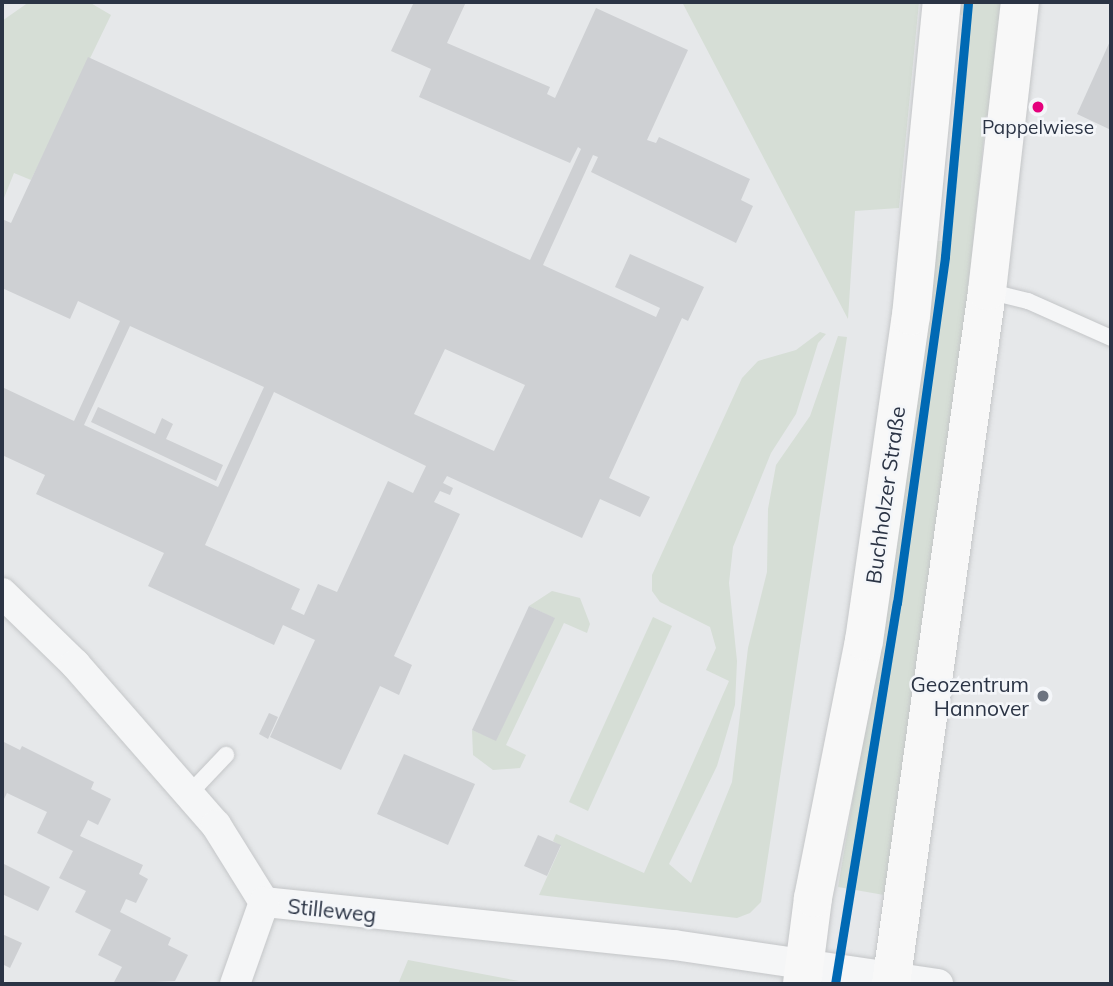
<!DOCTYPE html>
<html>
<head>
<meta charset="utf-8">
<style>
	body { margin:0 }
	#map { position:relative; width:1113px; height:986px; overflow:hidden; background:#e6e8ea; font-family:Mulish,sans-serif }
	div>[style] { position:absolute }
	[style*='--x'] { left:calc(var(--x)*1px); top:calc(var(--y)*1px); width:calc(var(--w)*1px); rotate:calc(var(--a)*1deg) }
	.green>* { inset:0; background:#d6ded6 }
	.building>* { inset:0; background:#ced0d3 }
	.roads { filter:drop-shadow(0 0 2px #c4c6c8) drop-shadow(0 0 2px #c4c6c8) }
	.lane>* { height:16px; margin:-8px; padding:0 8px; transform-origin:8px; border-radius:8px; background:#f5f6f7 }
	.street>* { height:30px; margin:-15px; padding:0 15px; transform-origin:15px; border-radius:15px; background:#f5f6f7 }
	.secondary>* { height:38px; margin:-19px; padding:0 19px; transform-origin:19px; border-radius:19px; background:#f8f8f8 }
	.tram-1>* { height:9px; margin:-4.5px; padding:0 4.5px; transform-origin:4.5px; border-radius:4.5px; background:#0069b4 }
	.dots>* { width:19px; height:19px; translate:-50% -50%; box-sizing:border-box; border:4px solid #f4f6f9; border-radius:50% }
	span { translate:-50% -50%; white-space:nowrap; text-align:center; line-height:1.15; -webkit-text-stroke:5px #f4f6f9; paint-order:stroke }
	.bus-label { font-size:19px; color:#2b3445 }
	.street-label { font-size:21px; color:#2b3445 }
	.poi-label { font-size:21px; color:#2b3445 }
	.right { translate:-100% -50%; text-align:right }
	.frame { position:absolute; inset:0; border:4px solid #2b3445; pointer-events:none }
</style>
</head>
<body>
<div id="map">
	<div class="green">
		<div style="clip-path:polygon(29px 2px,89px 2px,111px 15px,31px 180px,14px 173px,4px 198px,2px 21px)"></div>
		<div style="clip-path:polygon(682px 2px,919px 2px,899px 208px,855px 211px,848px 319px)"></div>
		<div style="clip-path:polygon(958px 2px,1005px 2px,992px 114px,986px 116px,963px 344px,890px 896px,838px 887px,894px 557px,937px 241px,942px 241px,963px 16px,957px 13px)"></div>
		<div style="clip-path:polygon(820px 332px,826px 334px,818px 343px,796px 414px,771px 453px,733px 547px,729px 583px,737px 661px,735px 705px,717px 766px,669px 864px,691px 883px,732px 782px,748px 648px,767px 572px,768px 509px,776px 465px,810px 416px,838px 336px,847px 337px,761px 902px,750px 913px,737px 918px,539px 895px,561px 846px,553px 841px,556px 834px,644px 873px,729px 681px,706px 670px,716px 648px,710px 627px,660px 602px,652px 591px,652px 575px,742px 378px,758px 361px,796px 350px)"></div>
		<div style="clip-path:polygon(552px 591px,580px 598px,590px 624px,587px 633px,564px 623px,506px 745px,526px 755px,520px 768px,493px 770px,473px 755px,472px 730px,496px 740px,554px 618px,529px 606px)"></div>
		<div style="clip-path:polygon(653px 617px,672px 626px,588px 811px,569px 802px)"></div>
		<div style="clip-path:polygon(408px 960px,519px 981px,398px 984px)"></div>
	</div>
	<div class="building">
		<div style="clip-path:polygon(evenodd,414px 2px,466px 2px,447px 43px,550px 87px,547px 94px,555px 98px,596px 8px,688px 50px,647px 140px,656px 143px,659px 137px,750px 179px,741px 200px,753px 206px,736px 243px,591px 172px,598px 157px,593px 155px,543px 265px,656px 317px,660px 308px,615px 287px,630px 254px,704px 287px,688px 321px,682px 318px,609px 478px,650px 497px,640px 517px,600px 499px,582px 538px,447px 476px,443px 483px,453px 488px,450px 495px,440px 491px,434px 502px,460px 514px,394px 656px,412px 665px,399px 695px,380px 686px,341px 770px,270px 737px,315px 640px,283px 625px,274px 645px,148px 586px,164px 553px,36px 494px,45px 475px,2px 455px,2px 387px,74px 421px,120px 321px,78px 301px,70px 319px,2px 288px,2px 219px,11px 223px,88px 57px,530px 260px,581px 149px,578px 147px,570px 163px,419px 97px,431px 69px,391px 51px,414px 2px,130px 326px,264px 387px,218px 487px,84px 425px,130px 326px,414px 2px,445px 349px,525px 385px,494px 451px,414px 414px,445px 349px,414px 2px,274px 392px,426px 466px,413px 493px,388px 481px,337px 592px,318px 584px,304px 615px,291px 609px,300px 589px,205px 545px,274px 392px)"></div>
		<div style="clip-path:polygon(1111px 39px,1111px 130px,1077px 114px)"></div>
		<div style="clip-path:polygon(98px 407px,155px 434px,162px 418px,173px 424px,166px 439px,223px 465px,216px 481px,91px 422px)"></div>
		<div style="clip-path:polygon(529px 606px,555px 618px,496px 741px,472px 730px)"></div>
		<div style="clip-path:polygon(269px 713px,278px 717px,268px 739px,259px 734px)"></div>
		<div style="clip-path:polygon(2px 741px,20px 750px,22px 746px,94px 782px,91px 789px,111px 799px,98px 825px,88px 820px,80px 836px,143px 865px,139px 874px,148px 879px,136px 903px,126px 899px,120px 912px,171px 938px,168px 945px,188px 955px,175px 981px,113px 984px,122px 967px,98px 955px,111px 930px,75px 912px,86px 891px,59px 878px,73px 851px,37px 833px,47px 812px,7px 793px,2px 803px)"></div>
		<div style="clip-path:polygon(404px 754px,475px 784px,448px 845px,377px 814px)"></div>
		<div style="clip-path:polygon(538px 835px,561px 845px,547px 876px,524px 866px)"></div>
		<div style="clip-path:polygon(2px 863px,50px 887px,38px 911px,2px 894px)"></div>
		<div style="clip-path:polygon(2px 934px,22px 943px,10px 968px,2px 964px)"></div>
	</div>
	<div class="roads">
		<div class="lane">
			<div style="--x:987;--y:291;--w:42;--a:13.7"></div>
			<div style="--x:1028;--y:301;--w:91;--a:24"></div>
			<div style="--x:189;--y:794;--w:54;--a:-46.5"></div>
		</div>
		<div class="street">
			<div style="--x:2;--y:593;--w:102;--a:44.2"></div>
			<div style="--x:75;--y:664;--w:214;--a:48.8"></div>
			<div style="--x:216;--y:825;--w:91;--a:58.1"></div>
			<div style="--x:264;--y:902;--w:412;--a:6"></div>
			<div style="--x:674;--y:945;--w:267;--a:8.4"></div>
			<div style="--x:235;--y:984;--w:87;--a:-70.5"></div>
		</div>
		<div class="secondary">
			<div style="--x:802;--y:984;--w:87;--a:-82.7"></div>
			<div style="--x:813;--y:898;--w:262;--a:-78.8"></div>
			<div style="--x:864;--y:641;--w:328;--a:-81.8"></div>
			<div style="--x:911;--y:316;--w:316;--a:-84.4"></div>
			<div style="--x:891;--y:984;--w:700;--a:-82.11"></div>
			<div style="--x:987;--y:291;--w:291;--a:-83.5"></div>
		</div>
	</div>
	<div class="tram-1">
		<div style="--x:835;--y:984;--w:386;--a:-80.8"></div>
		<div style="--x:897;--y:603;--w:350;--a:-82.1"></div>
		<div style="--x:945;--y:256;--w:255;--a:-84.8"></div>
	</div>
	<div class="dots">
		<div style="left:1038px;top:107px;background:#e5007d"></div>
		<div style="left:1043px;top:696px;background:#6c737f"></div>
	</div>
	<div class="bus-label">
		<span style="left:1038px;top:128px">Pappelwiese</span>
	</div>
	<div class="street-label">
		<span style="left:885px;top:495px;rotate:-82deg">Buchholzer Straße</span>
		<span style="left:332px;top:910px;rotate:6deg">Stilleweg</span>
	</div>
	<div class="poi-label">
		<span class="right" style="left:1029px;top:696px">Geozentrum<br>Hannover</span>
	</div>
	<div class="frame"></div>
</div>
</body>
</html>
